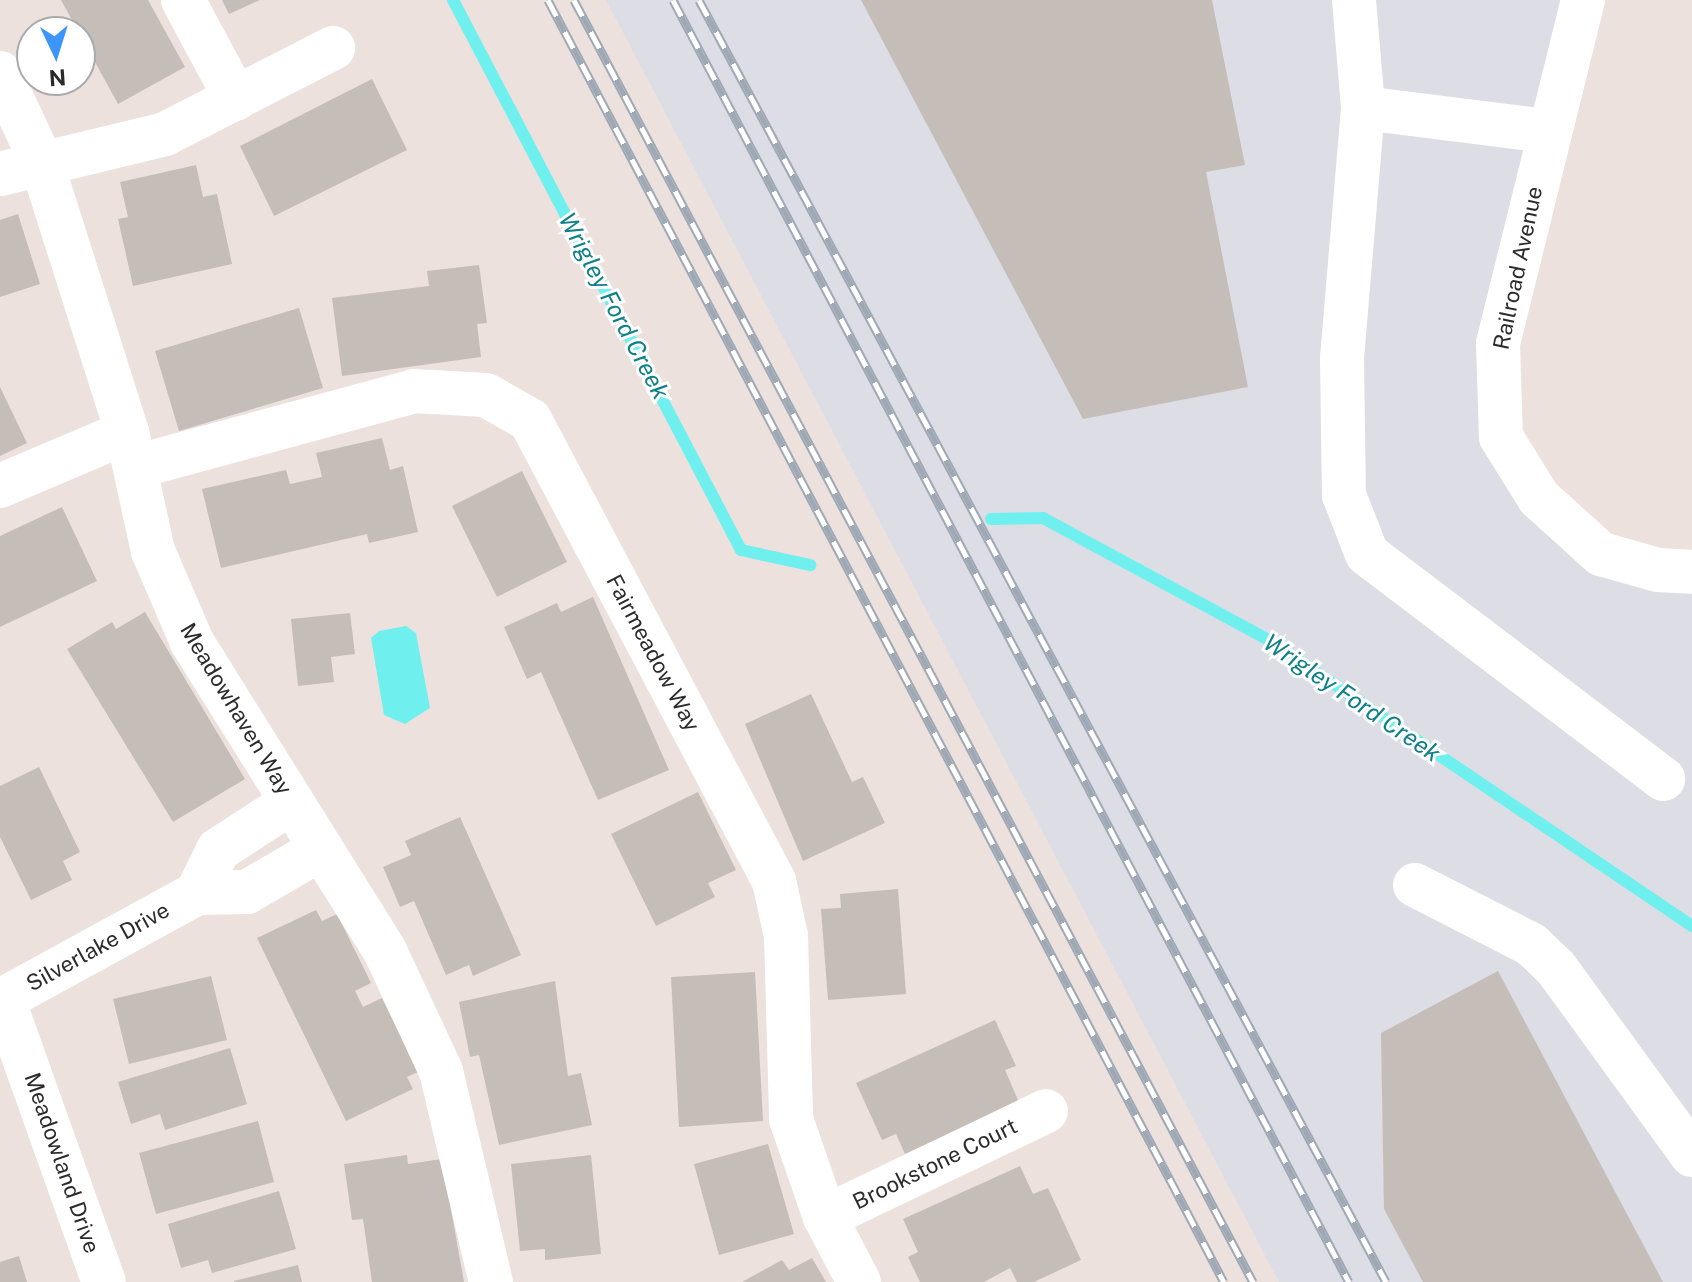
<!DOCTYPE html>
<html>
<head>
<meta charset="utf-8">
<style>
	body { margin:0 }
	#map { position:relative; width:1692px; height:1282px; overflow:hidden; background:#ede1dd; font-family:"Public Sans",sans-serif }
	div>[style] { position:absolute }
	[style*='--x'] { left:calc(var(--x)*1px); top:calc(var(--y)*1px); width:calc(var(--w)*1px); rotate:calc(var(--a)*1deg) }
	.industrial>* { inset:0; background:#dddde5 }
	.water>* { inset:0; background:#6ff0ee }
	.stream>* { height:12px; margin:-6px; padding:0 6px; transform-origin:6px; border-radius:6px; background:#6ff0ee }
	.building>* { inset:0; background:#c5bdb8 }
	.minor>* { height:44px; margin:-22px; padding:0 22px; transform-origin:22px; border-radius:22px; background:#fff }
	.rail>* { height:9px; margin-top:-4.5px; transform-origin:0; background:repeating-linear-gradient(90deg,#fff 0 18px,#9fa9b5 0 36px); box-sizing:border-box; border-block:2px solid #9fa9b5 }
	span { translate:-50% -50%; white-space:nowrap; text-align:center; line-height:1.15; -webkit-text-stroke:6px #fff; paint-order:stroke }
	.street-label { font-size:22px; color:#2b2b2b }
	.water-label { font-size:24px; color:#0d8088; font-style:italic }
	.north { position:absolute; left:16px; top:16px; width:80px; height:80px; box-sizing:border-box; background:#fff; border:2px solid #aaa; border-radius:50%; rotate:176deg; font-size:22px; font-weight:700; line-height:32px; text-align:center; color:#2b2b2b }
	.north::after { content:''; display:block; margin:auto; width:28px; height:36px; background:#3b95fb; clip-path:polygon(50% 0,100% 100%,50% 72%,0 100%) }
</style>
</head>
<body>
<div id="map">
	<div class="industrial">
		<div style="clip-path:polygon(606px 0,1583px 0,1501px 437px,1600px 554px,1692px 572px,1692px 1282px,1279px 1282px)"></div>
	</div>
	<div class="water">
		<div style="clip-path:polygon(406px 626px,416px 633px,430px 708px,405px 724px,384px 715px,371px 638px,379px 631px)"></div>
	</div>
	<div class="stream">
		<div style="--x:453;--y:0;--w:621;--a:62.36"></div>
		<div style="--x:741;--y:550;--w:71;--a:12.3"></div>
		<div style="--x:991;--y:519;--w:52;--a:-1.1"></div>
		<div style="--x:1043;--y:518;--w:255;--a:28.4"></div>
		<div style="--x:1267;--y:639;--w:513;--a:34.03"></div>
	</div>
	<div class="building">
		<div style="clip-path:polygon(61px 0,148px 0,185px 67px,118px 104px)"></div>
		<div style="clip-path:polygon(222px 0,260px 0,229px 14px)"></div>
		<div style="clip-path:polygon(861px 0,1212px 0,1245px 165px,1206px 172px,1248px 387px,1083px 419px)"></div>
		<div style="clip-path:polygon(372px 79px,407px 150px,274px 216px,240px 146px)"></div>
		<div style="clip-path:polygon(196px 165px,203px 197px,217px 194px,232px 264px,133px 286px,118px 219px,128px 217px,120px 182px)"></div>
		<div style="clip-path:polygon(18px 214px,40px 284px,0 297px,0 220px)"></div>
		<div style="clip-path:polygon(479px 265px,487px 323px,477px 324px,481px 357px,342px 376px,332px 298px,429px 286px,427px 271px)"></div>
		<div style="clip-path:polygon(299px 308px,323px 388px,179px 431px,155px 351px)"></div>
		<div style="clip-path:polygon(0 387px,27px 443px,0 456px)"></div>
		<div style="clip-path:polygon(382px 438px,390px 470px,403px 466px,418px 532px,369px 543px,367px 534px,221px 568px,202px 489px,286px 470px,290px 484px,322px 477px,316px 453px)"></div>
		<div style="clip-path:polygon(522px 471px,567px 562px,497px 597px,452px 506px)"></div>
		<div style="clip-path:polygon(62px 507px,97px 581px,0 627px,0 536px)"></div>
		<div style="clip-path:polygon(593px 597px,669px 770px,598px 800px,541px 672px,527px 679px,504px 627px,557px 603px,561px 612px)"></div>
		<div style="clip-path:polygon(145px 612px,245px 779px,173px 822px,67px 649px,112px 622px,116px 629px)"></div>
		<div style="clip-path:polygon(350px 613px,355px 654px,331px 657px,334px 682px,298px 686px,291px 619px)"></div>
		<div style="clip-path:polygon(811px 694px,852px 782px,863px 777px,885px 823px,803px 861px,745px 724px)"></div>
		<div style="clip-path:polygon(39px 767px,80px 852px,63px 861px,72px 880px,31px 900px,0 837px,0 786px)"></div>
		<div style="clip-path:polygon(698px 792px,736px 870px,708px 883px,715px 897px,656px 926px,611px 834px)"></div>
		<div style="clip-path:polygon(460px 817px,521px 955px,473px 976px,469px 965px,446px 975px,414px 901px,400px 907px,383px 867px,411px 855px,405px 841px)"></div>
		<div style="clip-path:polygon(898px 889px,906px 994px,828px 1000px,821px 909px,841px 908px,840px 894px)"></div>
		<div style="clip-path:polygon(316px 910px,322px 921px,337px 914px,371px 983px,355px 991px,363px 1007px,382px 998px,418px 1072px,407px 1077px,413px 1089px,346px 1121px,257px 938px)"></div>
		<div style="clip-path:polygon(1498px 971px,1663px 1282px,1423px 1282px,1384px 1209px,1381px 1033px)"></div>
		<div style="clip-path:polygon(755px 972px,763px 1121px,679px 1127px,671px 977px)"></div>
		<div style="clip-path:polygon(211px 976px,227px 1040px,129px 1064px,113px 999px)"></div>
		<div style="clip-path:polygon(555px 981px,568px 1076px,581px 1073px,592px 1125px,499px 1145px,479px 1055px,470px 1057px,459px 1002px)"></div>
		<div style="clip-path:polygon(995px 1020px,1016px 1066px,1005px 1070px,1019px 1102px,905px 1154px,896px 1134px,882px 1140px,856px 1083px)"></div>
		<div style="clip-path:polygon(230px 1048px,247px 1104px,165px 1130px,160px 1114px,131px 1124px,118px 1082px)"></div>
		<div style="clip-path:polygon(258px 1121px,274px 1182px,156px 1214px,139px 1153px)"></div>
		<div style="clip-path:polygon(768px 1144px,794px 1234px,719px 1255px,694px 1164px)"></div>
		<div style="clip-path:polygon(407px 1155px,408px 1164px,442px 1159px,464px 1282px,372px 1282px,363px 1219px,352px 1220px,344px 1164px)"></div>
		<div style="clip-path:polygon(591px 1155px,601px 1254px,545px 1260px,545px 1249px,520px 1251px,511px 1164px)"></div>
		<div style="clip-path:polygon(1020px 1166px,1033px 1194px,1048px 1188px,1081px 1260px,1034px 1282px,1017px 1282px,1010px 1268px,984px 1282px,920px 1282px,908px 1257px,918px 1252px,903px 1219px)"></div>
		<div style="clip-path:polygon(279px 1191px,296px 1249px,212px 1273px,208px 1260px,181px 1268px,168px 1224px)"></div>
		<div style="clip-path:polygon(19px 1256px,27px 1282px,0 1282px,0 1262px)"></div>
		<div style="clip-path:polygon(812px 1258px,826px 1282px,742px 1282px,782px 1260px,789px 1270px)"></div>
		<div style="clip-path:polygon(298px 1265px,302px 1282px,234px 1282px,234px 1281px)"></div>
	</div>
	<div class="minor">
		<div style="--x:183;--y:0;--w:112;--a:61.8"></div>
		<div style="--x:1354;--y:0;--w:108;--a:85.2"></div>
		<div style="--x:1363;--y:108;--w:185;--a:7.1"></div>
		<div style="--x:1583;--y:0;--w:354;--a:103.9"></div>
		<div style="--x:1498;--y:344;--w:93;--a:88.2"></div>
		<div style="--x:1501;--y:437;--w:72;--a:58.1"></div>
		<div style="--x:1539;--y:498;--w:84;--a:42.1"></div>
		<div style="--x:1601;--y:554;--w:59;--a:15.7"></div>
		<div style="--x:1658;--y:570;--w:34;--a:3"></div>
		<div style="--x:0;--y:73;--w:97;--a:65"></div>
		<div style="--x:41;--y:161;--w:284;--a:72.4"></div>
		<div style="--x:127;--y:432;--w:122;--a:77.7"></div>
		<div style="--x:153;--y:551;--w:99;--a:66.8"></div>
		<div style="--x:192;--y:642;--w:364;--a:58"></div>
		<div style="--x:385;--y:951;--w:132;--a:65"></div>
		<div style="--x:441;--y:1071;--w:217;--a:76.7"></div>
		<div style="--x:1363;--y:108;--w:251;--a:94.8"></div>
		<div style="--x:1342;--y:358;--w:137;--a:89.2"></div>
		<div style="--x:1344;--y:495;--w:63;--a:68.7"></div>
		<div style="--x:1367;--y:554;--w:372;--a:37.2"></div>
		<div style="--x:0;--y:174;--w:170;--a:-13.6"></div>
		<div style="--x:165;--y:134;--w:189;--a:-27.1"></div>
		<div style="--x:135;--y:467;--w:289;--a:-15.2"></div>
		<div style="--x:414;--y:391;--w:72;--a:3.2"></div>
		<div style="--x:486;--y:395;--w:51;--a:29.6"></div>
		<div style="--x:530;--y:420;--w:522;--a:62.11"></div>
		<div style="--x:774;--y:881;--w:56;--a:77.7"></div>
		<div style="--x:786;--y:936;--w:183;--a:88.4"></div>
		<div style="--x:791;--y:1119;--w:104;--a:70.9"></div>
		<div style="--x:825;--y:1217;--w:73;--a:62.4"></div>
		<div style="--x:0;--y:486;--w:138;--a:-23"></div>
		<div style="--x:1415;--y:885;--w:131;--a:27.1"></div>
		<div style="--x:1532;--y:945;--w:33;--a:44"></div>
		<div style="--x:1556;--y:968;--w:231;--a:54"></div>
		<div style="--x:197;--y:893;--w:48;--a:-64"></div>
		<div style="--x:218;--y:850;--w:88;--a:-33"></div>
		<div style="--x:3;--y:999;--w:300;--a:70.4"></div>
		<div style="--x:0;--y:1001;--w:225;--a:-28.7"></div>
		<div style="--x:197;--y:893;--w:50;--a:-1.1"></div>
		<div style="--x:247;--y:892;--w:86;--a:-30.2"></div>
		<div style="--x:825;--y:1217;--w:245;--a:-25.6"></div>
	</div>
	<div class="rail">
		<div style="--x:548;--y:0;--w:1449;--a:62.2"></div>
		<div style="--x:574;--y:0;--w:1451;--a:62.09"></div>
		<div style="--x:673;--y:0;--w:1449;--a:62.2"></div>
		<div style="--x:699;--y:0;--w:1454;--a:61.81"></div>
	</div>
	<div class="street-label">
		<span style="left:1518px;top:268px;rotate:-78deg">Railroad Avenue</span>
		<span style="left:653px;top:653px;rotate:62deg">Fairmeadow Way</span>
		<span style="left:236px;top:709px;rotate:59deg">Meadowhaven Way</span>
		<span style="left:98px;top:947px;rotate:-29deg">Silverlake Drive</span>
		<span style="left:62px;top:1163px;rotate:71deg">Meadowland Drive</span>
		<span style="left:935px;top:1164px;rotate:-26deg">Brookstone Court</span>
	</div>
	<div class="water-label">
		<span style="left:614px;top:306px;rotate:62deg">Wrigley Ford Creek</span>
		<span style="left:1352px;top:698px;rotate:34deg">Wrigley Ford Creek</span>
	</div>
	<div class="north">N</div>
</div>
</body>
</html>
